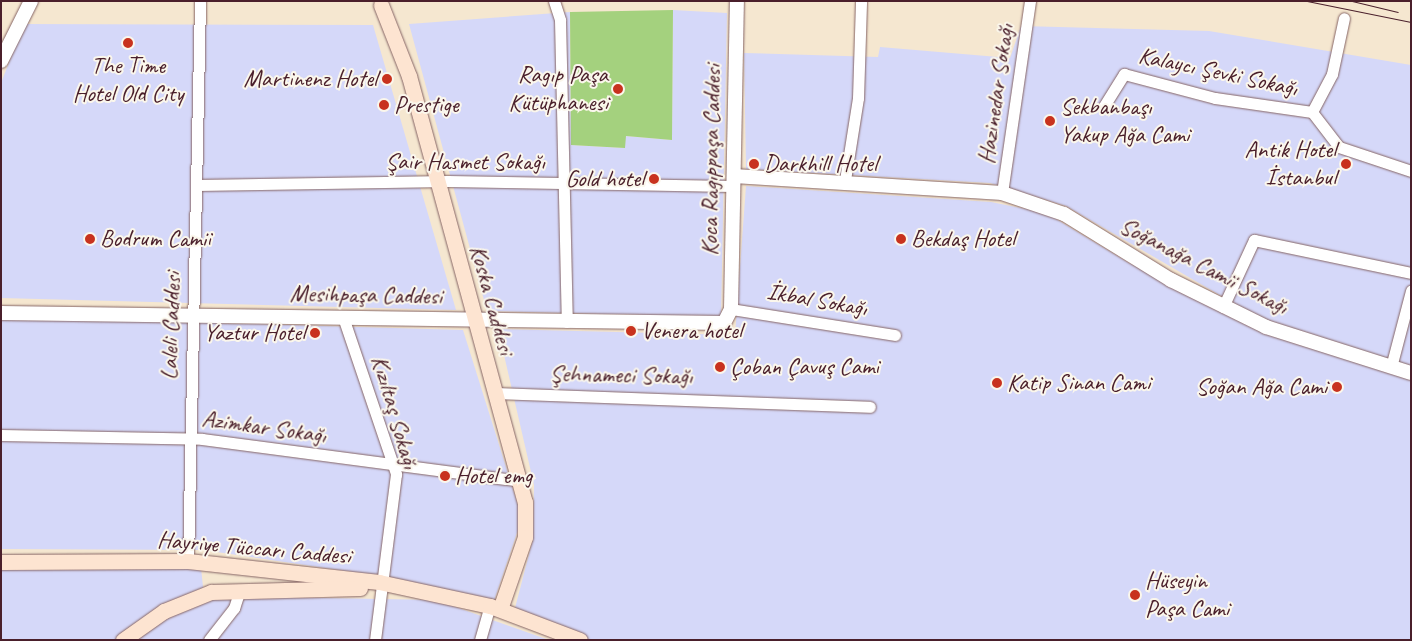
<!DOCTYPE html>
<html>
<head>
<meta charset="utf-8">
<style>
	body { margin:0 }
	#map { position:relative; width:1412px; height:641px; overflow:hidden; background:#f5e7d0; font-family:Caveat,sans-serif }
	div>[style] { position:absolute }
	[style*='--x'] { left:calc(var(--x)*1px); top:calc(var(--y)*1px); width:calc(var(--w)*1px); rotate:calc(var(--a)*1deg) }
	.built>* { inset:0; background:#d5d8f9 }
	.green>* { inset:0; background:#a4d17e }
	.roads { filter:drop-shadow(0 0 1px #866565) drop-shadow(0 0 1px #866565) }
	.minor>* { height:11px; margin:-5.5px; padding:0 5.5px; transform-origin:5.5px; border-radius:5.5px; background:#fff }
	.tertiary>* { height:14px; margin:-7px; padding:0 7px; transform-origin:7px; border-radius:7px; background:#fff }
	.secondary>* { height:15px; margin:-7.5px; padding:0 7.5px; transform-origin:7.5px; border-radius:7.5px; background:#fde4d1 }
	.tram>* { height:1px; margin:-0.5px; padding:0 0.5px; transform-origin:0.5px; border-radius:0.5px; background:#4a1f2b }
	.dots>* { width:14px; height:14px; translate:-50% -50%; box-sizing:border-box; border:2px solid #fbf7ec; border-radius:50% }
	span { translate:-50% -50%; white-space:nowrap; text-align:center; line-height:1.15; -webkit-text-stroke:4px #fbf7ec; paint-order:stroke }
	.poi-label { font-size:24px; color:#4a1f2b }
	.right { translate:-100% -50%; text-align:right }
	.left { translate:0 -50%; text-align:left }
	.street-label { font-size:24px; color:#4a1f2b }
	.frame { position:absolute; inset:0; border:2px solid #4a1f2b; pointer-events:none }
</style>
</head>
<body>
<div id="map">
	<div class="built">
		<div style="clip-path:polygon(673px 10px,727px 13px,721px 317px,487px 311px,409px 24px,570px 12px,571px 145px,625px 148px,625px 136px,672px 140px)"></div>
		<div style="clip-path:polygon(24px 24px,373px 25px,456px 310px,1px 298px,1px 83px)"></div>
		<div style="clip-path:polygon(1021px 26px,1209px 31px,1411px 65px,1411px 366px,1268px 323px,1066px 206px,990px 183px,746px 169px,744px 53px,878px 57px,880px 47px,1010px 58px)"></div>
		<div style="clip-path:polygon(746px 186px,991px 202px,1046px 213px,1129px 263px,1267px 334px,1411px 380px,1411px 640px,591px 640px,515px 608px,533px 539px,534px 485px,498px 329px,735px 335px)"></div>
		<div style="clip-path:polygon(1px 317px,463px 330px,522px 518px,494px 601px,359px 573px,203px 550px,1px 549px)"></div>
		<div style="clip-path:polygon(1px 568px,201px 568px,204px 596px,436px 600px,549px 640px,1px 640px)"></div>
	</div>
	<div class="green">
		<div style="clip-path:polygon(673px 10px,672px 140px,626px 136px,625px 148px,571px 145px,570px 12px)"></div>
	</div>
	<div class="roads">
		<div class="minor">
			<div style="--x:554;--y:1;--w:20;--a:72"></div>
			<div style="--x:560;--y:20;--w:302;--a:88.7"></div>
			<div style="--x:1104;--y:106;--w:38;--a:-58"></div>
			<div style="--x:1124;--y:74;--w:94;--a:14.8"></div>
			<div style="--x:1215;--y:98;--w:98;--a:8.2"></div>
			<div style="--x:1312;--y:112;--w:44;--a:52.4"></div>
			<div style="--x:1339;--y:147;--w:76;--a:18.4"></div>
			<div style="--x:1312;--y:112;--w:43;--a:-62.2"></div>
			<div style="--x:1332;--y:74;--w:57;--a:-77.9"></div>
			<div style="--x:845;--y:180;--w:83;--a:-81"></div>
			<div style="--x:858;--y:98;--w:96;--a:-88.2"></div>
			<div style="--x:197;--y:185;--w:251;--a:-0.9"></div>
			<div style="--x:448;--y:181;--w:286;--a:1"></div>
			<div style="--x:1002;--y:193;--w:194;--a:-81.7"></div>
			<div style="--x:1223;--y:307;--w:74;--a:-65.2"></div>
			<div style="--x:1254;--y:240;--w:160;--a:11.9"></div>
			<div style="--x:731;--y:309;--w:166;--a:9"></div>
			<div style="--x:343;--y:317;--w:166;--a:71.3"></div>
			<div style="--x:396;--y:474;--w:167;--a:97.2"></div>
			<div style="--x:1391;--y:367;--w:79;--a:-75.3"></div>
			<div style="--x:494;--y:393;--w:376;--a:2.1"></div>
			<div style="--x:1;--y:435;--w:201;--a:1.1"></div>
			<div style="--x:202;--y:439;--w:321;--a:7.5"></div>
			<div style="--x:188;--y:561;--w:559;--a:-88.77"></div>
			<div style="--x:209;--y:640;--w:41;--a:-52"></div>
			<div style="--x:234;--y:608;--w:19;--a:-72"></div>
			<div style="--x:480;--y:640;--w:35;--a:-74"></div>
		</div>
		<div class="tertiary">
			<div style="--x:1;--y:61;--w:67;--a:-63.4"></div>
			<div style="--x:734;--y:176;--w:269;--a:3.6"></div>
			<div style="--x:1002;--y:193;--w:65;--a:18.7"></div>
			<div style="--x:1064;--y:214;--w:126;--a:31.7"></div>
			<div style="--x:1171;--y:280;--w:106;--a:26.3"></div>
			<div style="--x:1266;--y:327;--w:152;--a:17.6"></div>
			<div style="--x:1;--y:313;--w:723;--a:0.79"></div>
			<div style="--x:724;--y:323;--w:16;--a:-63"></div>
			<div style="--x:731;--y:309;--w:308;--a:-88.9"></div>
		</div>
		<div class="secondary">
			<div style="--x:381;--y:5;--w:76;--a:68.5"></div>
			<div style="--x:409;--y:76;--w:442;--a:74.8"></div>
			<div style="--x:525;--y:502;--w:35;--a:90"></div>
			<div style="--x:525;--y:537;--w:76;--a:109.1"></div>
			<div style="--x:1;--y:562;--w:187;--a:-0.3"></div>
			<div style="--x:188;--y:561;--w:192;--a:6.3"></div>
			<div style="--x:379;--y:582;--w:114;--a:12.2"></div>
			<div style="--x:490;--y:606;--w:96;--a:20.7"></div>
			<div style="--x:123;--y:640;--w:50;--a:-35.3"></div>
			<div style="--x:164;--y:611;--w:51;--a:-22"></div>
			<div style="--x:211;--y:592;--w:149;--a:-1.5"></div>
		</div>
	</div>
	<div class="tram">
		<div style="--x:1307;--y:1;--w:106;--a:11.4"></div>
		<div style="--x:1352;--y:1;--w:47;--a:13.4"></div>
	</div>
	<div class="dots">
		<div style="left:128px;top:43px;background:#c8321e"></div>
		<div style="left:387px;top:79px;background:#c8321e"></div>
		<div style="left:618px;top:89px;background:#c8321e"></div>
		<div style="left:384px;top:105px;background:#c8321e"></div>
		<div style="left:1050px;top:121px;background:#c8321e"></div>
		<div style="left:754px;top:164px;background:#c8321e"></div>
		<div style="left:1346px;top:164px;background:#c8321e"></div>
		<div style="left:654px;top:179px;background:#c8321e"></div>
		<div style="left:90px;top:239px;background:#c8321e"></div>
		<div style="left:901px;top:239px;background:#c8321e"></div>
		<div style="left:631px;top:331px;background:#c8321e"></div>
		<div style="left:315px;top:333px;background:#c8321e"></div>
		<div style="left:720px;top:367px;background:#c8321e"></div>
		<div style="left:997px;top:383px;background:#c8321e"></div>
		<div style="left:1337px;top:387px;background:#c8321e"></div>
		<div style="left:445px;top:476px;background:#c8321e"></div>
		<div style="left:1135px;top:595px;background:#c8321e"></div>
	</div>
	<div class="poi-label">
		<span style="left:128px;top:80px">The Time<br>Hotel Old City</span>
		<span class="right" style="left:608px;top:89px">Ragıp Paşa<br>Kütüphanesi</span>
		<span class="right" style="left:377px;top:79px">Martinenz Hotel</span>
		<span class="left" style="left:394px;top:105px">Prestige</span>
		<span class="left" style="left:1060px;top:121px">Sekbanbaşı<br>Yakup Ağa Cami</span>
		<span class="right" style="left:1336px;top:164px">Antik Hotel<br>İstanbul</span>
		<span class="left" style="left:764px;top:164px">Darkhill Hotel</span>
		<span class="right" style="left:644px;top:179px">Gold hotel</span>
		<span class="left" style="left:100px;top:239px">Bodrum Camii</span>
		<span class="left" style="left:911px;top:239px">Bekdaş Hotel</span>
		<span class="left" style="left:641px;top:331px">Venera hotel</span>
		<span class="right" style="left:305px;top:333px">Yaztur Hotel</span>
		<span class="left" style="left:730px;top:367px">Çoban Çavuş Cami</span>
		<span class="left" style="left:1007px;top:383px">Katip Sinan Cami</span>
		<span class="right" style="left:1327px;top:387px">Soğan Ağa Cami</span>
		<span class="left" style="left:455px;top:476px">Hotel emg</span>
		<span class="left" style="left:1145px;top:595px">Hüseyin<br>Paşa Cami</span>
	</div>
	<div class="street-label">
		<span style="left:1218px;top:72px;rotate:12deg">Kalaycı Şevki Sokağı</span>
		<span style="left:996px;top:94px;rotate:-82deg">Hazinedar Sokağı</span>
		<span style="left:711px;top:160px;rotate:-89deg">Koca Ragıppaşa Caddesi</span>
		<span style="left:465px;top:162px">Şair Hasmet Sokağı</span>
		<span style="left:1204px;top:266px;rotate:27deg">Soğanağa Camii Sokağı</span>
		<span style="left:366px;top:295px;rotate:1deg">Mesihpaşa Caddesi</span>
		<span style="left:492px;top:300px;rotate:75deg">Koska Caddesi</span>
		<span style="left:817px;top:300px;rotate:10deg">İkbal Sokağı</span>
		<span style="left:171px;top:326px;rotate:-88deg">Laleli Caddesi</span>
		<span style="left:621px;top:375px;rotate:1deg">Şehnameci Sokağı</span>
		<span style="left:395px;top:412px;rotate:74deg">Kızıltaş Sokağı</span>
		<span style="left:264px;top:427px;rotate:8deg">Azimkar Sokağı</span>
		<span style="left:254px;top:548px;rotate:5deg">Hayriye Tüccarı Caddesi</span>
	</div>
	<div class="frame"></div>
</div>
</body>
</html>
